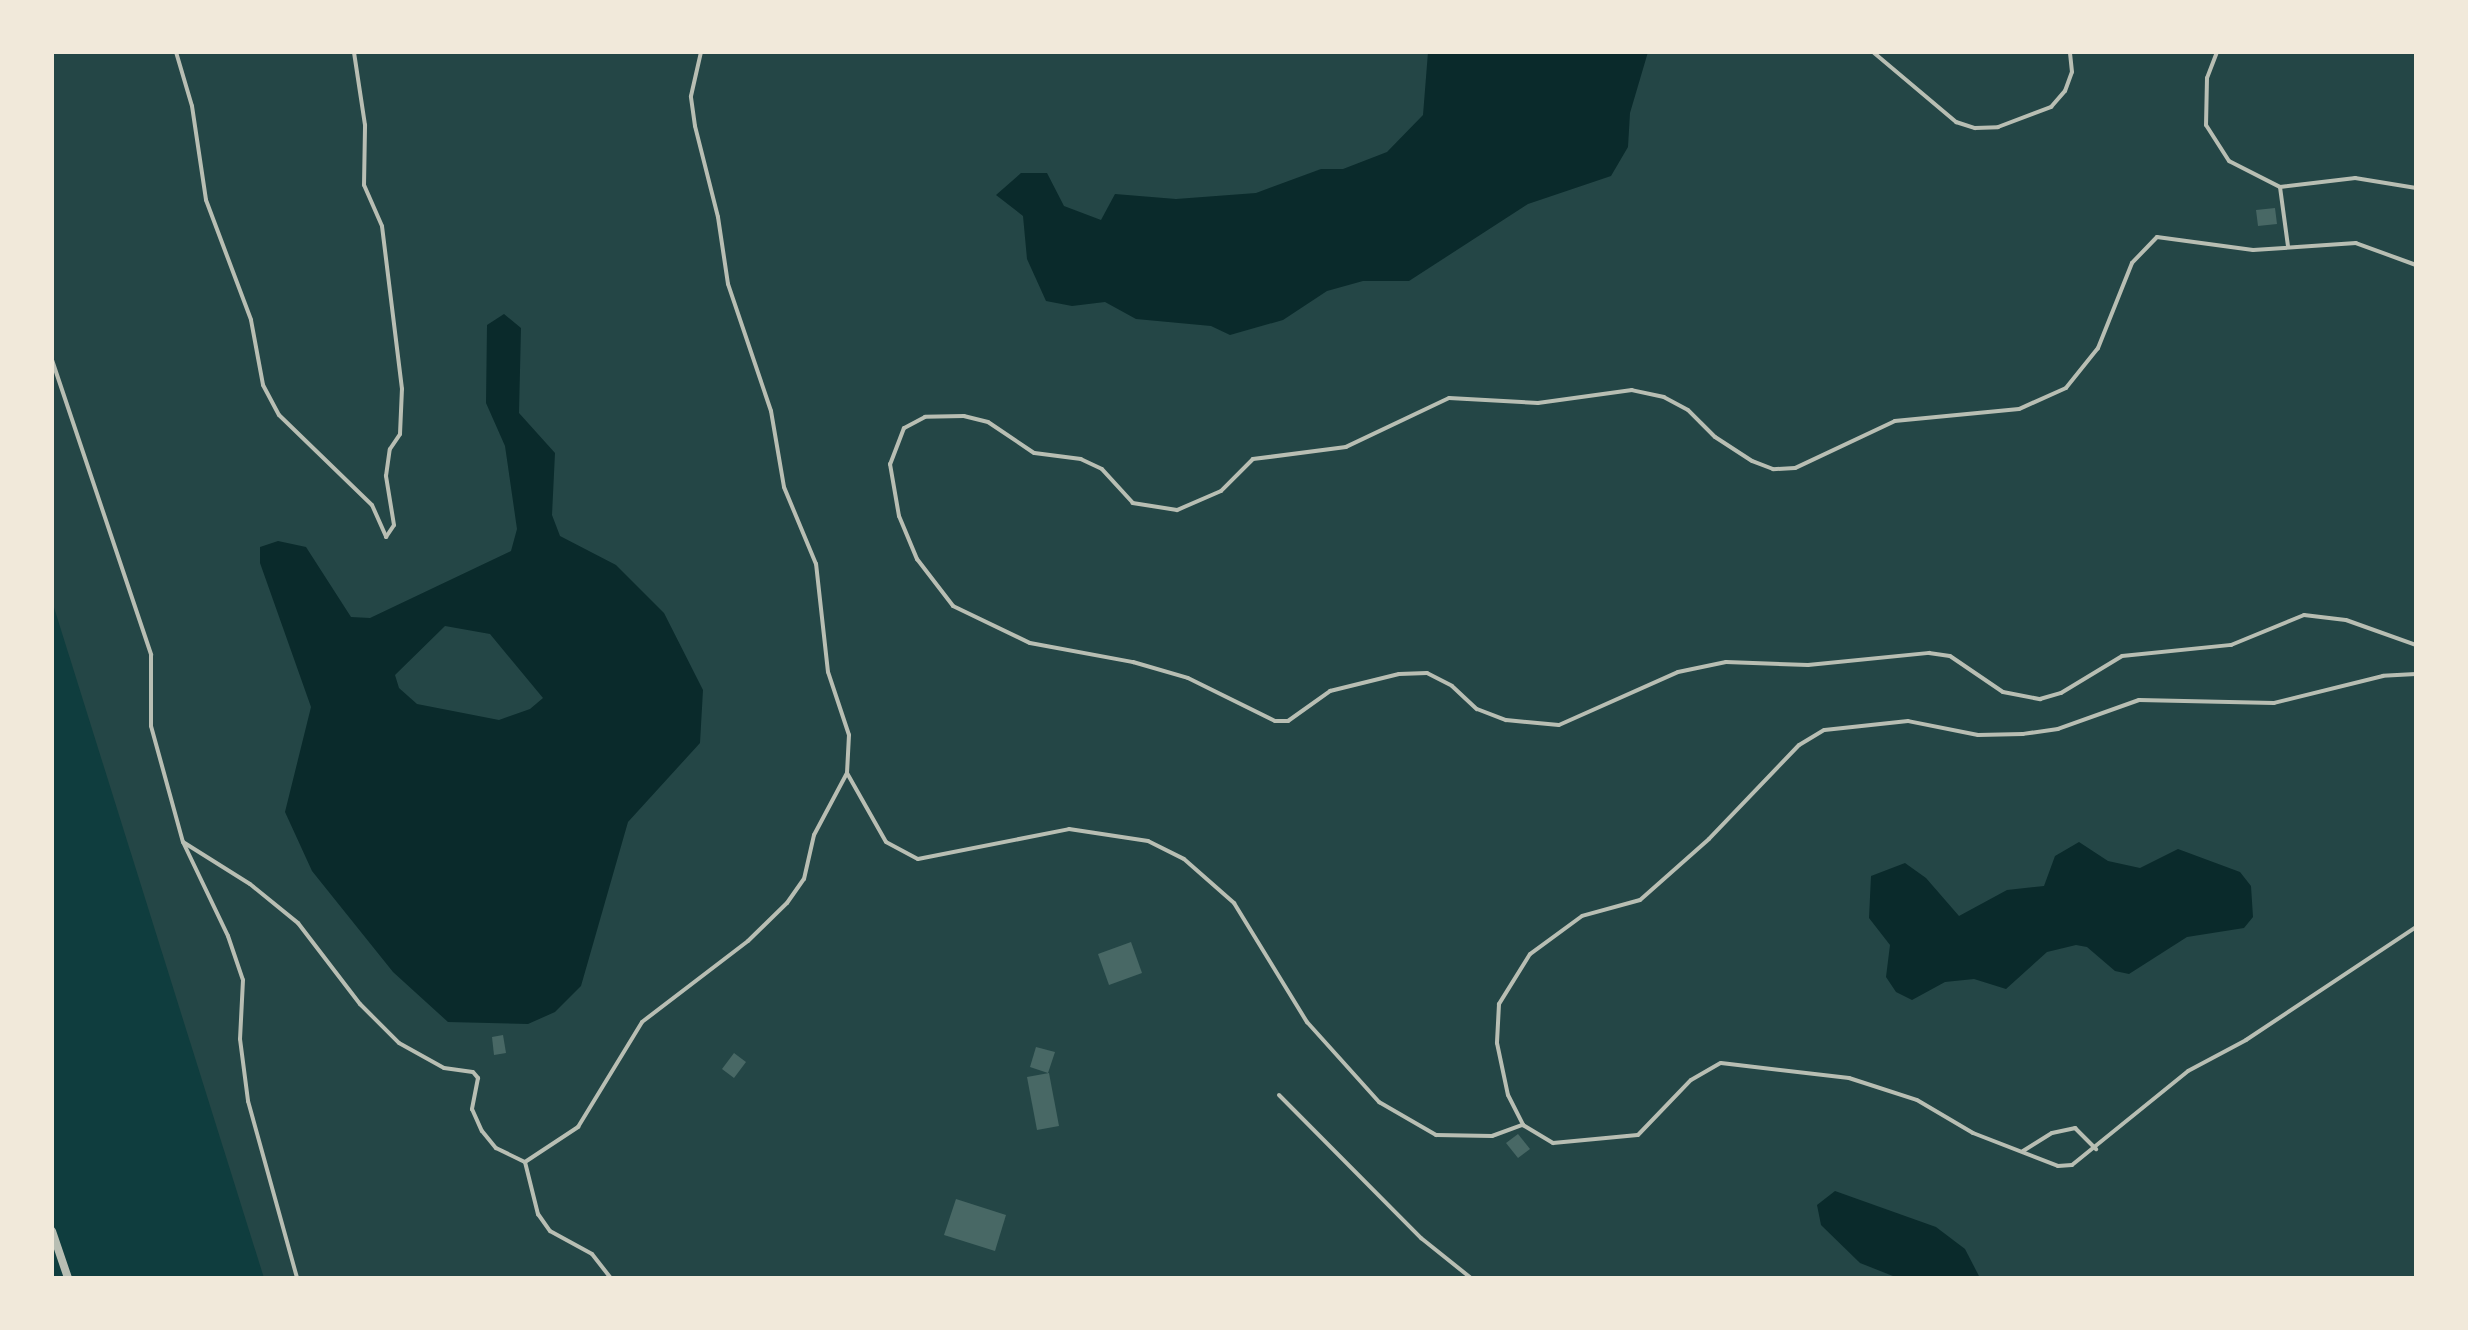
<!DOCTYPE html>
<html>
<head>
<meta charset="utf-8">
<style>
	body { margin:0 }
	#map { position:relative; width:2468px; height:1330px; overflow:hidden; background:#0f3d3e; font-family:"Noto Sans",sans-serif }
	div>[style] { position:absolute }
	[style*='--x'] { left:calc(var(--x)*1px); top:calc(var(--y)*1px); width:calc(var(--w)*1px); rotate:calc(var(--a)*1deg) }
	.green>* { inset:0; background:#244646 }
	.water>* { inset:0; background:#0a2a2b }
	.building>* { inset:0; background:#486865 }
	.service>* { height:4px; margin:-2px; padding:0 2px; transform-origin:2px; border-radius:2px; background:#b8beb3 }
	.minor>* { height:8px; margin:-4px; padding:0 4px; transform-origin:4px; border-radius:4px; background:#b8beb3 }
	span { translate:-50% -50%; white-space:nowrap; text-align:center; line-height:1.15; -webkit-text-stroke:7px #f1e9da; paint-order:stroke }
	.frame { position:absolute; inset:0; border:54px solid #f1e9da; pointer-events:none }
</style>
</head>
<body>
<div id="map">
	<div class="green">
		<div style="clip-path:polygon(52px 52px,2416px 52px,2416px 1278px,264px 1278px,52px 601px)"></div>
	</div>
	<div class="water">
		<div style="clip-path:polygon(1428px 52px,1648px 52px,1630px 113px,1628px 147px,1611px 176px,1528px 204px,1409px 281px,1363px 281px,1327px 291px,1283px 320px,1230px 335px,1211px 326px,1136px 319px,1105px 302px,1072px 306px,1046px 301px,1027px 259px,1023px 216px,996px 195px,1021px 173px,1047px 173px,1064px 206px,1101px 220px,1115px 194px,1176px 199px,1256px 193px,1321px 169px,1343px 169px,1387px 152px,1423px 115px)"></div>
		<div style="clip-path:polygon(evenodd,504px 314px,521px 328px,519px 413px,555px 453px,552px 515px,560px 536px,616px 565px,664px 613px,703px 690px,700px 743px,628px 822px,581px 986px,555px 1012px,528px 1024px,448px 1022px,393px 972px,312px 871px,285px 812px,311px 707px,260px 563px,260px 547px,278px 541px,306px 547px,351px 617px,370px 618px,511px 551px,517px 529px,505px 446px,486px 403px,487px 325px,504px 314px,445px 626px,490px 634px,543px 698px,530px 709px,499px 720px,417px 704px,399px 688px,395px 675px,445px 626px)"></div>
		<div style="clip-path:polygon(2079px 842px,2108px 861px,2140px 868px,2178px 849px,2240px 872px,2251px 886px,2253px 917px,2244px 928px,2187px 937px,2129px 974px,2115px 971px,2087px 947px,2076px 945px,2047px 952px,2006px 989px,1974px 979px,1945px 982px,1912px 1000px,1896px 992px,1886px 977px,1890px 945px,1869px 918px,1871px 876px,1905px 863px,1926px 878px,1959px 916px,2007px 890px,2044px 886px,2055px 856px)"></div>
		<div style="clip-path:polygon(1835px 1191px,1936px 1227px,1965px 1249px,1980px 1278px,1898px 1278px,1860px 1263px,1821px 1225px,1817px 1205px)"></div>
	</div>
	<div class="building">
		<div style="clip-path:polygon(2275px 208px,2277px 224px,2258px 226px,2256px 210px)"></div>
		<div style="clip-path:polygon(1131px 942px,1142px 973px,1109px 985px,1098px 954px)"></div>
		<div style="clip-path:polygon(503px 1035px,506px 1053px,494px 1055px,492px 1037px)"></div>
		<div style="clip-path:polygon(1036px 1047px,1055px 1052px,1048px 1073px,1030px 1067px)"></div>
		<div style="clip-path:polygon(734px 1053px,746px 1062px,734px 1078px,722px 1069px)"></div>
		<div style="clip-path:polygon(1049px 1073px,1059px 1126px,1037px 1130px,1027px 1077px)"></div>
		<div style="clip-path:polygon(1518px 1134px,1530px 1149px,1518px 1158px,1506px 1143px)"></div>
		<div style="clip-path:polygon(956px 1199px,1006px 1215px,995px 1251px,944px 1235px)"></div>
	</div>
	<div class="service">
		<div style="--x:176;--y:52;--w:56;--a:73.5"></div>
		<div style="--x:192;--y:106;--w:95;--a:81.5"></div>
		<div style="--x:206;--y:200;--w:128;--a:69.4"></div>
		<div style="--x:251;--y:320;--w:66;--a:79.5"></div>
		<div style="--x:263;--y:385;--w:34;--a:62"></div>
		<div style="--x:279;--y:415;--w:129;--a:44.1"></div>
		<div style="--x:372;--y:505;--w:35;--a:66"></div>
		<div style="--x:386;--y:537;--w:14;--a:-56"></div>
		<div style="--x:394;--y:525;--w:50;--a:-99.3"></div>
		<div style="--x:386;--y:476;--w:27;--a:-82"></div>
		<div style="--x:390;--y:449;--w:18;--a:-56"></div>
		<div style="--x:400;--y:434;--w:45;--a:-87.5"></div>
		<div style="--x:402;--y:389;--w:164;--a:-97"></div>
		<div style="--x:382;--y:226;--w:45;--a:-113.7"></div>
		<div style="--x:364;--y:185;--w:60;--a:-89"></div>
		<div style="--x:365;--y:125;--w:74;--a:-98.6"></div>
		<div style="--x:1873;--y:52;--w:109;--a:40.1"></div>
		<div style="--x:1956;--y:122;--w:20;--a:18"></div>
		<div style="--x:1975;--y:128;--w:23;--a:-2"></div>
		<div style="--x:1998;--y:127;--w:57;--a:-20.7"></div>
		<div style="--x:2051;--y:107;--w:21;--a:-49"></div>
		<div style="--x:2065;--y:91;--w:20;--a:-70"></div>
		<div style="--x:2072;--y:72;--w:20;--a:-96"></div>
		<div style="--x:2217;--y:52;--w:28;--a:111"></div>
		<div style="--x:2207;--y:78;--w:47;--a:91.2"></div>
		<div style="--x:2206;--y:125;--w:43;--a:57.4"></div>
		<div style="--x:2229;--y:161;--w:57;--a:27"></div>
		<div style="--x:2280;--y:187;--w:76;--a:-6.8"></div>
		<div style="--x:2355;--y:178;--w:62;--a:9.3"></div>
		<div style="--x:2280;--y:187;--w:60;--a:82.3"></div>
		<div style="--x:2416;--y:265;--w:64;--a:-159.9"></div>
		<div style="--x:2356;--y:243;--w:103;--a:176.1"></div>
		<div style="--x:2253;--y:250;--w:97;--a:-172.3"></div>
		<div style="--x:2157;--y:237;--w:36;--a:134"></div>
		<div style="--x:2132;--y:263;--w:92;--a:111.8"></div>
		<div style="--x:2098;--y:348;--w:51;--a:128.7"></div>
		<div style="--x:2066;--y:388;--w:51;--a:155.9"></div>
		<div style="--x:2019;--y:409;--w:125;--a:174.5"></div>
		<div style="--x:1895;--y:421;--w:110;--a:154.8"></div>
		<div style="--x:1795;--y:468;--w:22;--a:177"></div>
		<div style="--x:1773;--y:469;--w:22;--a:-159"></div>
		<div style="--x:1752;--y:461;--w:44;--a:-147"></div>
		<div style="--x:1715;--y:437;--w:38;--a:-135"></div>
		<div style="--x:1688;--y:410;--w:27;--a:-152"></div>
		<div style="--x:1664;--y:397;--w:33;--a:-168"></div>
		<div style="--x:1632;--y:390;--w:95;--a:172.1"></div>
		<div style="--x:1538;--y:403;--w:89;--a:-176.8"></div>
		<div style="--x:1449;--y:398;--w:114;--a:154.6"></div>
		<div style="--x:1346;--y:447;--w:94;--a:172.6"></div>
		<div style="--x:1253;--y:459;--w:45;--a:135"></div>
		<div style="--x:1221;--y:491;--w:48;--a:156.6"></div>
		<div style="--x:1177;--y:510;--w:45;--a:-171"></div>
		<div style="--x:1133;--y:503;--w:46;--a:-132.4"></div>
		<div style="--x:1102;--y:469;--w:23;--a:-155"></div>
		<div style="--x:1081;--y:459;--w:47;--a:-172.7"></div>
		<div style="--x:1034;--y:453;--w:55;--a:-146"></div>
		<div style="--x:988;--y:422;--w:25;--a:-166"></div>
		<div style="--x:964;--y:416;--w:39;--a:179"></div>
		<div style="--x:925;--y:417;--w:24;--a:152"></div>
		<div style="--x:904;--y:428;--w:39;--a:111"></div>
		<div style="--x:890;--y:464;--w:53;--a:80.2"></div>
		<div style="--x:899;--y:516;--w:47;--a:67.3"></div>
		<div style="--x:917;--y:559;--w:59;--a:52.5"></div>
		<div style="--x:953;--y:606;--w:85;--a:25.7"></div>
		<div style="--x:1030;--y:643;--w:105;--a:10.5"></div>
		<div style="--x:1133;--y:662;--w:57;--a:16.2"></div>
		<div style="--x:1188;--y:678;--w:97;--a:26.3"></div>
		<div style="--x:1275;--y:721;--w:13;--a:0"></div>
		<div style="--x:1288;--y:721;--w:52;--a:-35.5"></div>
		<div style="--x:1330;--y:691;--w:71;--a:-13.8"></div>
		<div style="--x:1399;--y:674;--w:28;--a:-2"></div>
		<div style="--x:1427;--y:673;--w:28;--a:27"></div>
		<div style="--x:1452;--y:686;--w:34;--a:43"></div>
		<div style="--x:1477;--y:709;--w:31;--a:21"></div>
		<div style="--x:1506;--y:720;--w:53;--a:5.4"></div>
		<div style="--x:1559;--y:725;--w:130;--a:-24"></div>
		<div style="--x:1678;--y:672;--w:49;--a:-11.8"></div>
		<div style="--x:1726;--y:662;--w:82;--a:2.1"></div>
		<div style="--x:1808;--y:665;--w:122;--a:-5.7"></div>
		<div style="--x:1929;--y:653;--w:21;--a:8"></div>
		<div style="--x:1950;--y:656;--w:64;--a:34.2"></div>
		<div style="--x:2003;--y:692;--w:38;--a:11"></div>
		<div style="--x:2040;--y:699;--w:22;--a:-16"></div>
		<div style="--x:2061;--y:693;--w:71;--a:-31.2"></div>
		<div style="--x:2122;--y:656;--w:110;--a:-5.8"></div>
		<div style="--x:2231;--y:645;--w:79;--a:-22.3"></div>
		<div style="--x:2304;--y:615;--w:42;--a:6.8"></div>
		<div style="--x:2346;--y:620;--w:74;--a:19.7"></div>
		<div style="--x:52;--y:360;--w:311;--a:71.4"></div>
		<div style="--x:151;--y:655;--w:71;--a:90"></div>
		<div style="--x:151;--y:726;--w:120;--a:74.6"></div>
		<div style="--x:183;--y:842;--w:79;--a:32.1"></div>
		<div style="--x:250;--y:884;--w:62;--a:39.1"></div>
		<div style="--x:298;--y:923;--w:102;--a:52.6"></div>
		<div style="--x:360;--y:1004;--w:55;--a:45"></div>
		<div style="--x:399;--y:1043;--w:51;--a:29.1"></div>
		<div style="--x:444;--y:1068;--w:29;--a:8"></div>
		<div style="--x:473;--y:1072;--w:8;--a:50"></div>
		<div style="--x:478;--y:1078;--w:32;--a:101"></div>
		<div style="--x:472;--y:1109;--w:24;--a:66"></div>
		<div style="--x:482;--y:1131;--w:22;--a:51"></div>
		<div style="--x:496;--y:1148;--w:32;--a:26"></div>
		<div style="--x:525;--y:1162;--w:54;--a:76"></div>
		<div style="--x:538;--y:1214;--w:21;--a:55"></div>
		<div style="--x:550;--y:1231;--w:48;--a:28.7"></div>
		<div style="--x:592;--y:1254;--w:31;--a:52"></div>
		<div style="--x:2416;--y:674;--w:33;--a:177"></div>
		<div style="--x:2383;--y:676;--w:112;--a:166.1"></div>
		<div style="--x:2274;--y:703;--w:135;--a:-178.7"></div>
		<div style="--x:2139;--y:700;--w:86;--a:160.3"></div>
		<div style="--x:2058;--y:729;--w:35;--a:172"></div>
		<div style="--x:2023;--y:734;--w:45;--a:178.7"></div>
		<div style="--x:1978;--y:735;--w:71;--a:-168.7"></div>
		<div style="--x:1908;--y:721;--w:84;--a:173.9"></div>
		<div style="--x:1824;--y:730;--w:29;--a:149"></div>
		<div style="--x:1799;--y:745;--w:130;--a:133.8"></div>
		<div style="--x:1709;--y:839;--w:92;--a:138.5"></div>
		<div style="--x:1640;--y:900;--w:60;--a:164.6"></div>
		<div style="--x:1582;--y:916;--w:64;--a:143.8"></div>
		<div style="--x:1530;--y:954;--w:59;--a:121.8"></div>
		<div style="--x:1499;--y:1004;--w:39;--a:93"></div>
		<div style="--x:1497;--y:1043;--w:53;--a:78.1"></div>
		<div style="--x:1508;--y:1095;--w:34;--a:63"></div>
		<div style="--x:1523;--y:1125;--w:35;--a:31"></div>
		<div style="--x:1553;--y:1143;--w:85;--a:-5.4"></div>
		<div style="--x:1638;--y:1135;--w:76;--a:-46.1"></div>
		<div style="--x:1691;--y:1080;--w:34;--a:-30"></div>
		<div style="--x:1721;--y:1063;--w:129;--a:6.7"></div>
		<div style="--x:1849;--y:1078;--w:71;--a:17.9"></div>
		<div style="--x:1917;--y:1100;--w:65;--a:30.5"></div>
		<div style="--x:1973;--y:1133;--w:91;--a:21.2"></div>
		<div style="--x:2058;--y:1166;--w:14;--a:-4"></div>
		<div style="--x:2072;--y:1165;--w:149;--a:-39"></div>
		<div style="--x:2188;--y:1071;--w:66;--a:-28.1"></div>
		<div style="--x:2246;--y:1040;--w:204;--a:-33.6"></div>
		<div style="--x:847;--y:773;--w:79;--a:60.5"></div>
		<div style="--x:886;--y:842;--w:36;--a:28"></div>
		<div style="--x:918;--y:859;--w:154;--a:-11.2"></div>
		<div style="--x:1069;--y:829;--w:80;--a:8.6"></div>
		<div style="--x:1148;--y:841;--w:40;--a:26.6"></div>
		<div style="--x:1184;--y:859;--w:67;--a:41.3"></div>
		<div style="--x:1234;--y:903;--w:140;--a:58.5"></div>
		<div style="--x:1307;--y:1022;--w:108;--a:48"></div>
		<div style="--x:1379;--y:1102;--w:66;--a:30.1"></div>
		<div style="--x:1436;--y:1135;--w:56;--a:1"></div>
		<div style="--x:1492;--y:1136;--w:33;--a:-20"></div>
		<div style="--x:183;--y:842;--w:104;--a:64.4"></div>
		<div style="--x:228;--y:936;--w:46;--a:71.2"></div>
		<div style="--x:243;--y:980;--w:59;--a:92.9"></div>
		<div style="--x:240;--y:1039;--w:63;--a:82.6"></div>
		<div style="--x:248;--y:1101;--w:184;--a:74.5"></div>
		<div style="--x:1279;--y:1095;--w:202;--a:45.2"></div>
		<div style="--x:1421;--y:1238;--w:64;--a:38.7"></div>
		<div style="--x:2023;--y:1151;--w:34;--a:-32"></div>
		<div style="--x:2052;--y:1133;--w:24;--a:-12"></div>
		<div style="--x:2075;--y:1128;--w:30;--a:45"></div>
		<div style="--x:525;--y:1162;--w:64;--a:-33.4"></div>
		<div style="--x:578;--y:1127;--w:123;--a:-58.6"></div>
		<div style="--x:642;--y:1022;--w:133;--a:-37.4"></div>
		<div style="--x:748;--y:941;--w:54;--a:-44.3"></div>
		<div style="--x:787;--y:903;--w:29;--a:-55"></div>
		<div style="--x:804;--y:879;--w:45;--a:-77.2"></div>
		<div style="--x:814;--y:835;--w:70;--a:-62"></div>
		<div style="--x:847;--y:773;--w:38;--a:-87"></div>
		<div style="--x:849;--y:735;--w:66;--a:-108.4"></div>
		<div style="--x:828;--y:672;--w:109;--a:-96.3"></div>
		<div style="--x:816;--y:564;--w:83;--a:-112.6"></div>
		<div style="--x:784;--y:487;--w:77;--a:-99.7"></div>
		<div style="--x:771;--y:411;--w:134;--a:-108.7"></div>
		<div style="--x:728;--y:284;--w:68;--a:-98.5"></div>
		<div style="--x:718;--y:217;--w:94;--a:-104.2"></div>
		<div style="--x:695;--y:126;--w:30;--a:-98"></div>
		<div style="--x:691;--y:96;--w:45;--a:-77.2"></div>
	</div>
	<div class="minor">
		<div style="--x:52;--y:1231;--w:50;--a:71.2"></div>
	</div>
	<div class="frame"></div>
</div>
</body>
</html>
